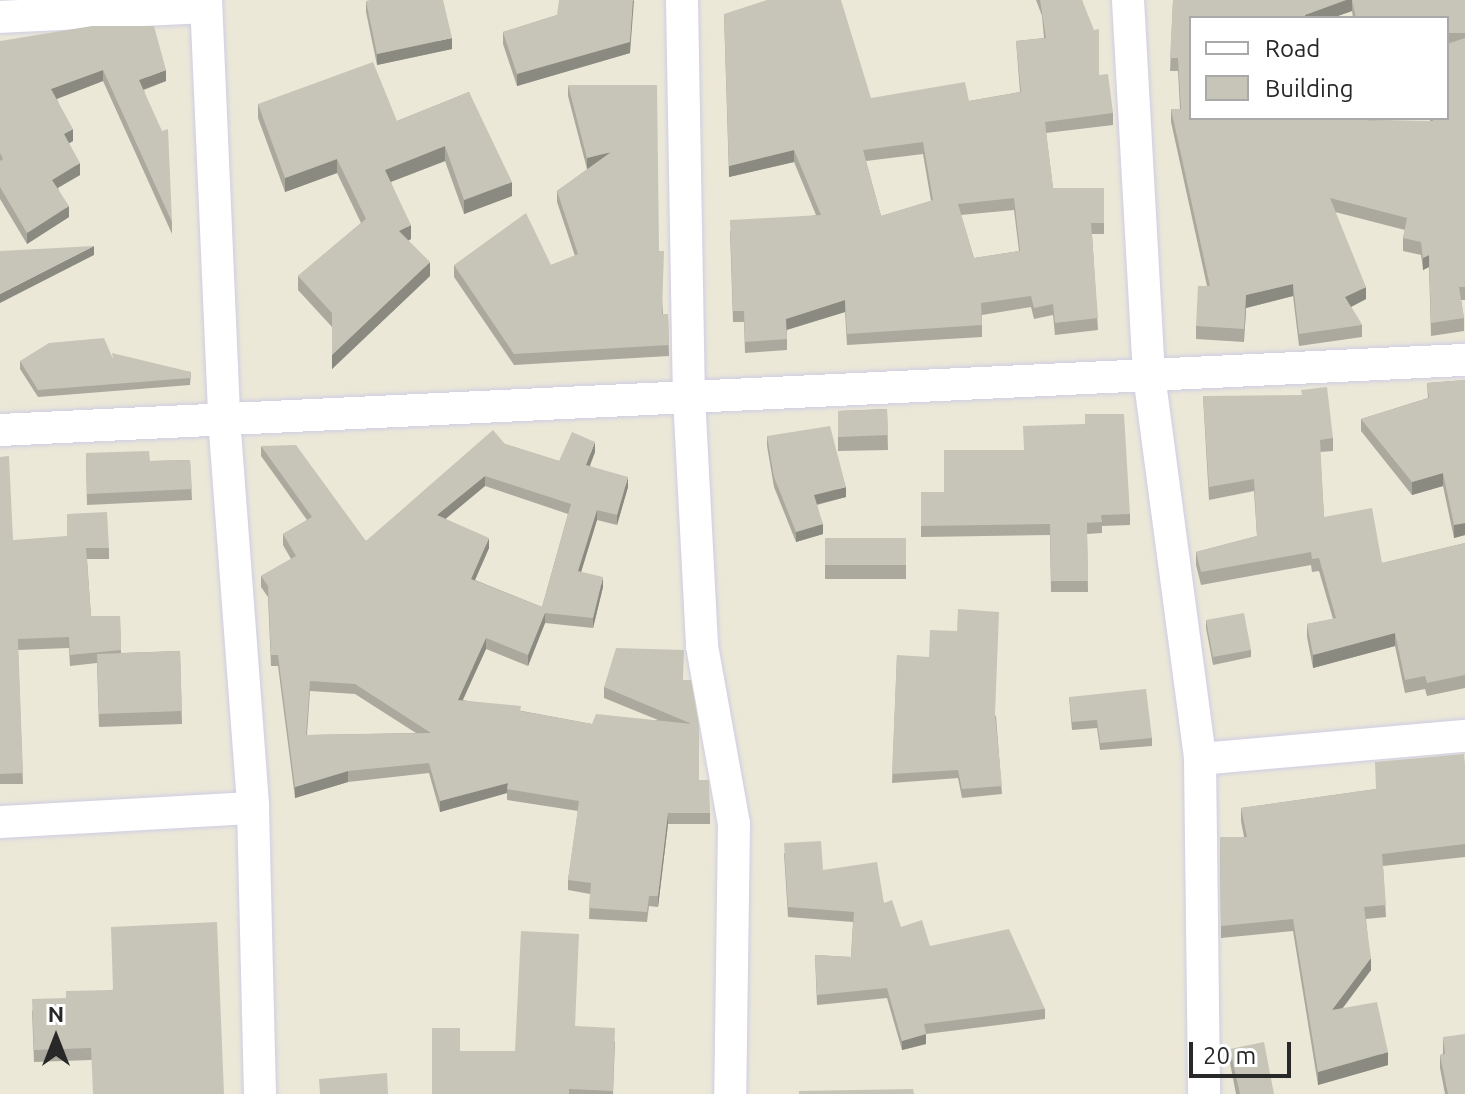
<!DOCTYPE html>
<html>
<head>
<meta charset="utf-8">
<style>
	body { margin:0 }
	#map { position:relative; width:1465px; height:1094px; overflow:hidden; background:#ece8d8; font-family:Ubuntu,sans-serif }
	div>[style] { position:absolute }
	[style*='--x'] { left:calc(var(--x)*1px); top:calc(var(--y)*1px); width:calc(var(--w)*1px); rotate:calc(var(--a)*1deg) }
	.roads { filter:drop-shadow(0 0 2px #cecde3) drop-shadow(0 0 2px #cecde3) }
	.minor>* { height:32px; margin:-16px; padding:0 16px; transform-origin:16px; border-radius:16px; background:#fff }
	.wall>* { inset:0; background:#aba99e }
	.shaded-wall>* { inset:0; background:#8b8a81 }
	.building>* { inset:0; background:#c7c5b8 }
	span { translate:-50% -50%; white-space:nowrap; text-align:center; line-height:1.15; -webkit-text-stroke:6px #fff; paint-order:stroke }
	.legend { position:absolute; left:1189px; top:16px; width:260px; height:104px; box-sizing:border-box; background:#fff; border:2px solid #a9a9a9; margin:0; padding:10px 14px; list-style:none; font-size:24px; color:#282828 }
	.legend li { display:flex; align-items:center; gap:16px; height:40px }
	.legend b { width:40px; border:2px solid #a9a9a9 }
	.north { position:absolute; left:16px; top:998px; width:80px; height:80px; -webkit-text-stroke:6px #fff; paint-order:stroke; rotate:0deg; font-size:22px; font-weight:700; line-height:32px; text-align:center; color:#282828 }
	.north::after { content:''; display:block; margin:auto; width:28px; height:36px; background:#282828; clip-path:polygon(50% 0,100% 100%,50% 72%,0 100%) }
	.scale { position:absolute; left:1189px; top:1042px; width:102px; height:36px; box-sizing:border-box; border:4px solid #282828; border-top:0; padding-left:10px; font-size:24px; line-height:28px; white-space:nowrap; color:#282828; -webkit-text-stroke:6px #fff; paint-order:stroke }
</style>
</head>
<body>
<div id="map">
	<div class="roads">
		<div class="minor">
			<div style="--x:206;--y:0;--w:418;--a:87.5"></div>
			<div style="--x:224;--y:418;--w:391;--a:85.7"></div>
			<div style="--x:253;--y:808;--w:286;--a:88.6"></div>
			<div style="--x:682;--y:0;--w:396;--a:89"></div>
			<div style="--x:689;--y:396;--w:250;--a:87"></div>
			<div style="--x:702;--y:646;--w:181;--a:79.8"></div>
			<div style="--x:734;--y:824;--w:270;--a:90.8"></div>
			<div style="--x:1128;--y:0;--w:376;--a:86.8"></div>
			<div style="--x:1149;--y:375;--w:387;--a:82.4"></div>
			<div style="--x:1200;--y:759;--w:335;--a:89.3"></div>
			<div style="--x:0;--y:17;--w:206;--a:-2.8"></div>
			<div style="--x:0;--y:430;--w:1467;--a:-2.74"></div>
			<div style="--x:1200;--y:759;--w:266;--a:-5"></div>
			<div style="--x:0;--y:822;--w:253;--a:-3.2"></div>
		</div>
	</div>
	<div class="wall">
		<div style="clip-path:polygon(evenodd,1036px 0,1082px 0,1099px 75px,1113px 113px,1113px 125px,1046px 133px,1053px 188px,1104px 188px,1104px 234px,1092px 234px,1098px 330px,1055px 335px,1053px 315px,1034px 319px,1031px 307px,982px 315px,982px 337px,847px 345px,845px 312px,787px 330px,787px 350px,745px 353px,744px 322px,733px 322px,730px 231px,816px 215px,794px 162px,729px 177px,724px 14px,871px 98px,969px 101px,1020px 92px,1016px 41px,1044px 38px,1042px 16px,1036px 0,923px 154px,931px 201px,881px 216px,866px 161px,923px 154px,1036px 0,1014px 210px,1019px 251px,974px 258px,961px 215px,1014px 210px)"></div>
		<div style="clip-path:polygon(evenodd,1173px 0,1465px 0,1465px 300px,1461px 300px,1464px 318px,1464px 331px,1431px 336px,1429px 267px,1423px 270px,1421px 255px,1403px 251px,1403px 238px,1405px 230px,1335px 212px,1366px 299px,1351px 307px,1362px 325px,1362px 337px,1299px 346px,1293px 296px,1246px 308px,1244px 342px,1196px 339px,1196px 326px,1207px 286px,1171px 122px,1171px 109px,1180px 109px,1178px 71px,1170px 71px,1173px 0,1352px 11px,1353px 18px,1447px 18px,1447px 118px,1430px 118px,1430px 121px,1191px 118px,1191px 18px,1332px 18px,1352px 11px)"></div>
		<div style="clip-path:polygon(366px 1px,452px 49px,377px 65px,366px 12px)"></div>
		<div style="clip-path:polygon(557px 15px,630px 53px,517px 86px,503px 44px,503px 32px)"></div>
		<div style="clip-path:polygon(0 41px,166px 81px,144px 90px,172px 222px,172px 234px,103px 81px,57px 99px,73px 141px,69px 143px,80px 175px,58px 188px,69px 217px,27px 244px,0 199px)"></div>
		<div style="clip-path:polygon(568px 85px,659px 251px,663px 314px,668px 314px,669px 356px,514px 365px,454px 277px,454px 265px,551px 265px,575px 256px,557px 202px,557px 191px,589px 168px,587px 169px,568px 96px)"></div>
		<div style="clip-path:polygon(469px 92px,512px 196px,464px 214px,445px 161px,391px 182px,411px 239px,408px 241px,430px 276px,332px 369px,332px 327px,298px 290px,298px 276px,361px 223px,337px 173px,285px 192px,258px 118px,258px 104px,397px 121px)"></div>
		<div style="clip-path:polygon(113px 359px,191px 372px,190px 385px,38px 397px,20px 369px,20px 361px)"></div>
		<div style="clip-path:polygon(1465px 380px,1465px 535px,1454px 538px,1443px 486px,1412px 495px,1361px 431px,1361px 419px,1428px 398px,1427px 383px)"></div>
		<div style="clip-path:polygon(1203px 396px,1333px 438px,1333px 451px,1320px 452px,1324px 517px,1382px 563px,1465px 543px,1465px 688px,1427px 696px,1425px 689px,1405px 693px,1395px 646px,1313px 668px,1307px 637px,1307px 624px,1333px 619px,1319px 571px,1312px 572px,1311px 565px,1201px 585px,1196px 565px,1196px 552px,1257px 536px,1254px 491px,1209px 500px)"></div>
		<div style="clip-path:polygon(887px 409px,888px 450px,838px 451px,838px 411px)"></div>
		<div style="clip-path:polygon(767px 436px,846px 497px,817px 505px,823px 534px,796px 542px,774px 487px,767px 446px)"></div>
		<div style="clip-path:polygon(evenodd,505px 444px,559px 461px,595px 452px,590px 466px,628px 487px,617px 525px,597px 520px,581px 572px,603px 587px,593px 628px,545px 623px,528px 666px,486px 649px,463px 700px,592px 724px,658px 720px,604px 698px,604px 687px,684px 680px,699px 780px,710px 813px,710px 824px,668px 824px,658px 907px,649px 906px,647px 922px,589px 919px,590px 894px,568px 890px,568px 880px,578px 811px,507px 800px,507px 793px,440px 812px,429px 773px,348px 782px,295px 798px,278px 666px,271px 666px,268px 597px,261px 587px,261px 576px,291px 559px,283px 545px,283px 534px,307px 520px,261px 456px,261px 446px,366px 541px,505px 444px,485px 486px,568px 514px,542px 607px,475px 580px,489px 548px,445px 519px,485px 486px,505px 444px,310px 691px,355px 694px,416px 733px,307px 735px,310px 691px)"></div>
		<div style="clip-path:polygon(86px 453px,150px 461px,190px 460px,192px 500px,87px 505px)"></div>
		<div style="clip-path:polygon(0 457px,13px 540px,109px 548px,109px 559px,87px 559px,91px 616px,120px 616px,121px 653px,180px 651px,182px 724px,99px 727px,97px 663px,70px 666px,69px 648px,18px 650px,23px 784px,0 784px)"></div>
		<div style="clip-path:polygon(921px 492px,1130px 514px,1130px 525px,1102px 526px,1102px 533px,1087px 534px,1088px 592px,1051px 592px,1050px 535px,921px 537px)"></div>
		<div style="clip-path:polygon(825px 538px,906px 538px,906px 579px,825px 579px)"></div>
		<div style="clip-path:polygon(1206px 620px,1251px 650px,1251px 657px,1213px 665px,1206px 628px)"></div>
		<div style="clip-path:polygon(897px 655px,996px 716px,1002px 794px,962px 798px,958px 778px,892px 783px)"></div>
		<div style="clip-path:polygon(1069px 697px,1152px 738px,1152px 746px,1100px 750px,1097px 728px,1072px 730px)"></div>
		<div style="clip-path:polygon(1465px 765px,1465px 857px,1383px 866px,1386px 917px,1366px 919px,1371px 970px,1343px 1008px,1388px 1065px,1318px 1085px,1293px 931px,1221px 938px,1220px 837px,1244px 837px,1241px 821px,1241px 808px,1376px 789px)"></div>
		<div style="clip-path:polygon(784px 853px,823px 870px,884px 903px,901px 927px,930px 946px,1045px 1009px,1045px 1019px,926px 1034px,926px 1044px,902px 1050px,887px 998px,817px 1005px,815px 955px,851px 957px,853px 922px,788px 917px)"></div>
		<div style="clip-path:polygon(217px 922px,91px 1060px,34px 1062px,32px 1011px,66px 998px,112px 990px)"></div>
		<div style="clip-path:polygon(576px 1026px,615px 1042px,613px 1094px,432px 1094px,460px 1051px,515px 1051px)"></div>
		<div style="clip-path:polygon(1443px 1037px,1465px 1094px,1445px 1094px,1440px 1068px,1440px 1055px,1443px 1054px)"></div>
		<div style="clip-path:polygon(1230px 1049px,1274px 1094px,1236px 1094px,1230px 1063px)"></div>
	</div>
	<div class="shaded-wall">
		<div style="clip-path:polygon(634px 0,630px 53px,517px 86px,517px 74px)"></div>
		<div style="clip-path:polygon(1346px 0,1352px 0,1352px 11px,1332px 18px,1305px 18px,1305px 15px)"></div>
		<div style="clip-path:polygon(452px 38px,452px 49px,377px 65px,377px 54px)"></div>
		<div style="clip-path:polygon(103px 70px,103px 81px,51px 101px,51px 89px)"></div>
		<div style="clip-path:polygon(166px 70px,166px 81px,139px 91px,139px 80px)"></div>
		<div style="clip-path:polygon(73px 129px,73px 141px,64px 146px,64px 134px)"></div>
		<div style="clip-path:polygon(445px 146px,445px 161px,385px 184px,385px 170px)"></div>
		<div style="clip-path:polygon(794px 150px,794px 162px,729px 177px,729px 166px)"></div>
		<div style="clip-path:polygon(611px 152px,611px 163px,587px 169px,587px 158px)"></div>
		<div style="clip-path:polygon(337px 159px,337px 173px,285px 192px,285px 178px)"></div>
		<div style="clip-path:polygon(80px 163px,80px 175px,52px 191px,52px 180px)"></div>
		<div style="clip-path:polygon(512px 182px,512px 196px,464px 214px,464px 200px)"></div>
		<div style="clip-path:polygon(69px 206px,69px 217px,27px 244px,27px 233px)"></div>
		<div style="clip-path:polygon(411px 225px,411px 239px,399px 245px,399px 231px)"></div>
		<div style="clip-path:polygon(94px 246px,94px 255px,0 303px,0 294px)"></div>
		<div style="clip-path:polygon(1429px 255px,1429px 267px,1423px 270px,1423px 258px)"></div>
		<div style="clip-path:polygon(430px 262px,430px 276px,332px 369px,332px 355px)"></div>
		<div style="clip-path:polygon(1293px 284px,1293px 296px,1246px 308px,1244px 342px,1246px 295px)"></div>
		<div style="clip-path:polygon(1366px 287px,1366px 299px,1345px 310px,1345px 297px)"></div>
		<div style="clip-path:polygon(845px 300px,845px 312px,786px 330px,786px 319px)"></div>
		<div style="clip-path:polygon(595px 442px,595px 452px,586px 475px,586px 465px)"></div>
		<div style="clip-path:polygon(1443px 473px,1443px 486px,1412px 495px,1412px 482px)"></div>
		<div style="clip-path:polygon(485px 476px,485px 486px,437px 526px,437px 515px)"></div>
		<div style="clip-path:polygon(628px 477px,628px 487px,617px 525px,617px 515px)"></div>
		<div style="clip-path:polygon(846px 487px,846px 497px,814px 505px,814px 495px)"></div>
		<div style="clip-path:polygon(597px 510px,597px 520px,578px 582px,578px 571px)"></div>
		<div style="clip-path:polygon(1465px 523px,1465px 535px,1454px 538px,1454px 525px)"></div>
		<div style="clip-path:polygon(823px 524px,823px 534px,796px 542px,796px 532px)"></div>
		<div style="clip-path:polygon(489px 538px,489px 548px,471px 589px,471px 579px)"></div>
		<div style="clip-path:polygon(603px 577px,603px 587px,593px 628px,593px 618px)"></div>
		<div style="clip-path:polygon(545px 613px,545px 623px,528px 666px,528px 655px)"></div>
		<div style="clip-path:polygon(1395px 633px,1395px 646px,1313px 668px,1313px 655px)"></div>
		<div style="clip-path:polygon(486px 638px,486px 649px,458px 710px,458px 700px)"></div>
		<div style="clip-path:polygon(348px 771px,348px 782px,295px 798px,295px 787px)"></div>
		<div style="clip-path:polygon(508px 783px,507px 793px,440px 812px,440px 801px)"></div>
		<div style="clip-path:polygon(668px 813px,668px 824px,658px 907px,658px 896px)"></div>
		<div style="clip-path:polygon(1371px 958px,1371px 970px,1332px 1022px,1332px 1010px)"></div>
		<div style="clip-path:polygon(926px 1034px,926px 1044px,902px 1050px,902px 1041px)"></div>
		<div style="clip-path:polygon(1388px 1052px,1388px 1065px,1318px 1085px,1318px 1072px)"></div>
	</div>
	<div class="building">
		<div style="clip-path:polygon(370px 0,443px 0,452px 38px,377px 54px,366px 1px)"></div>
		<div style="clip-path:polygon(559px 0,633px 0,630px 42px,517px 74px,503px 32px,557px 15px)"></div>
		<div style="clip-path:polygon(evenodd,767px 0,841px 0,871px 98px,965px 82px,969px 101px,1021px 92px,1016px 41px,1046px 38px,1040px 0,1082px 0,1094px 30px,1099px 29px,1099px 75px,1108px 74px,1113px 113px,1045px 122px,1053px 188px,1104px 188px,1104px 223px,1091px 223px,1098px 318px,1055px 323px,1053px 304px,1034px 308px,1031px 296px,981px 303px,982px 325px,847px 334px,845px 300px,786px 319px,787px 339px,745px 342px,744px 311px,733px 311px,730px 220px,821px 215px,794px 150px,729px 166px,724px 14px,767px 0,923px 142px,933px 200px,881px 216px,863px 150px,923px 142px,767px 0,1014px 198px,1020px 251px,974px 258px,958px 204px,1014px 198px)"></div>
		<div style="clip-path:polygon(1173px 0,1346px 0,1305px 15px,1305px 18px,1191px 18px,1191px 118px,1367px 118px,1368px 121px,1433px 121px,1433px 118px,1447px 118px,1447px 44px,1465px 38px,1465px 287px,1459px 287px,1464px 318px,1431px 323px,1429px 255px,1423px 258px,1421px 242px,1403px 238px,1407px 218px,1330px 198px,1366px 287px,1345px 297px,1362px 325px,1299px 334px,1293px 284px,1246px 295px,1244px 329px,1196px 326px,1198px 286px,1210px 286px,1171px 109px,1181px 109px,1178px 58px,1170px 58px)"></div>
		<div style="clip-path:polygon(1352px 0,1465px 0,1465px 33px,1447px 33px,1447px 18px,1356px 18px)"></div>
		<div style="clip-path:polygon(92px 26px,154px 26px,166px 70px,139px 80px,162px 131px,168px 129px,172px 222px,103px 70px,51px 89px,73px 129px,64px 134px,80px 163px,52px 180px,69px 206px,27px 233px,0 187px,0 161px,3px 159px,0 153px,0 41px)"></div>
		<div style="clip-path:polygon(373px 62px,397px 121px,469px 92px,512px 182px,464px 200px,445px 146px,385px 170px,411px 225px,399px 231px,430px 262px,332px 355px,332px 313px,298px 276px,366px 219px,337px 159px,285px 178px,258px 104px)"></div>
		<div style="clip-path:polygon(568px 85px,657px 85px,659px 251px,664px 251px,662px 314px,668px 314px,669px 345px,514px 354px,454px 265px,526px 213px,551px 265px,578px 254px,557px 191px,611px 152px,587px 158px)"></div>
		<div style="clip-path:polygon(94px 246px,0 294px,0 251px)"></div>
		<div style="clip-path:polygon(104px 338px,113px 359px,112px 353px,191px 372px,190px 378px,38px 390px,20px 361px,49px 343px)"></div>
		<div style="clip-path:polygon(1465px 380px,1465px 523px,1454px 525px,1443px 473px,1412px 482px,1361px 419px,1429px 398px,1427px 383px)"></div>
		<div style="clip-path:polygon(1327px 387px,1333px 438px,1320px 440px,1324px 517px,1372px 508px,1382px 563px,1465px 543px,1465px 675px,1427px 683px,1425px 676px,1405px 680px,1395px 633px,1313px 655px,1307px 624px,1336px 618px,1319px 558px,1312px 559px,1311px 552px,1201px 572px,1196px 552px,1257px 536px,1254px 479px,1209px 487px,1203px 396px,1302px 395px,1301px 390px)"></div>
		<div style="clip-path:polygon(887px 409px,888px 435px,838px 437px,838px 411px)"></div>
		<div style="clip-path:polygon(1085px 414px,1124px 414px,1130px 514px,1101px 515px,1102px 522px,1087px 523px,1088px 581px,1051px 581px,1050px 524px,921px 526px,921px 492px,944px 492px,944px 450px,1024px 450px,1023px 426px,1085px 424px)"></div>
		<div style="clip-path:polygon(830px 426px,846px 487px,814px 495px,823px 524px,796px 532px,774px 477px,767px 436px)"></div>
		<div style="clip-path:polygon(evenodd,493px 430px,505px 444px,559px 461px,572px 432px,595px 442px,586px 465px,628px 477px,617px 515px,597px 510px,578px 571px,603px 577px,593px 618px,545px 613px,528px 655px,486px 638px,458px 700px,521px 706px,520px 711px,592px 724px,596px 714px,692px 724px,604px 687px,616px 648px,684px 650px,683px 680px,691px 680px,699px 726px,699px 780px,709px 780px,710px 813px,668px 813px,658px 896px,649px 896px,647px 912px,589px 908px,591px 883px,568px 880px,579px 801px,507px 789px,508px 783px,440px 801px,429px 763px,348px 771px,295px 787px,278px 655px,271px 655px,268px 586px,261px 576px,296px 556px,283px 534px,312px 517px,261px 446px,296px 445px,366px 541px,493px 430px,485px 476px,571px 504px,542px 607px,471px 579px,489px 538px,437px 515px,485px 476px,493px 430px,310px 681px,355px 684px,431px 733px,306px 735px,310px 681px)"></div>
		<div style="clip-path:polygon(149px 451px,150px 461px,190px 460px,192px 489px,87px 494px,86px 453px)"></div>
		<div style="clip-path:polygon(9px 456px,13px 540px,67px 536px,67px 514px,107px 512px,109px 548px,86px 548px,91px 616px,120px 616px,121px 650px,70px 655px,69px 637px,18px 639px,23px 773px,0 774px,0 457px)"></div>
		<div style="clip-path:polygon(825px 538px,906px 538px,906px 565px,825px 565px)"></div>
		<div style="clip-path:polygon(958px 609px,999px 612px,995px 714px,1002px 786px,962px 789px,958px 770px,892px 774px,897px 655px,929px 657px,930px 630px,957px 631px)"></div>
		<div style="clip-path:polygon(1244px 613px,1251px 650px,1213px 657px,1206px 620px)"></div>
		<div style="clip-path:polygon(180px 651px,182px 711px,99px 714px,97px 654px)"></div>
		<div style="clip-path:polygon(1146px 689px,1152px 738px,1100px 743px,1097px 720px,1072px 722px,1069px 697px)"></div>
		<div style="clip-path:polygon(1464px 754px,1465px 765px,1465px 844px,1382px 854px,1386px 905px,1364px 907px,1371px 958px,1332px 1010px,1377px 1002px,1388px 1052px,1318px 1072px,1293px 919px,1221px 926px,1220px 837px,1247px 837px,1241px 808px,1376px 789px,1375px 762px)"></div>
		<div style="clip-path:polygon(821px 841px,823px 870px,877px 862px,884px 903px,892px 900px,901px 927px,922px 920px,930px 946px,1009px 929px,1045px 1009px,924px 1024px,926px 1034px,902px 1041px,887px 988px,817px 995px,815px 955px,851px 957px,854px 912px,788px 907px,784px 843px)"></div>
		<div style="clip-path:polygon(217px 922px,224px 1094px,93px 1094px,91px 1048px,34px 1050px,32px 999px,66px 998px,66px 991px,113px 990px,111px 927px)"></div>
		<div style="clip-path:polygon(521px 931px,579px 934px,575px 1026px,615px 1028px,613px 1091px,569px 1089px,569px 1094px,432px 1094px,432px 1028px,460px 1028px,460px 1051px,515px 1051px)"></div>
		<div style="clip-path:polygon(1465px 1034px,1465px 1094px,1448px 1094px,1440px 1055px,1445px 1054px,1443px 1037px)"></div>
		<div style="clip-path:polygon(1264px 1042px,1274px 1094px,1240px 1094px,1230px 1049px)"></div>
		<div style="clip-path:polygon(387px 1073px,388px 1094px,320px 1094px,319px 1079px)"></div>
		<div style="clip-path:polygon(913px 1089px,914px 1094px,799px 1094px,799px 1091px)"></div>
	</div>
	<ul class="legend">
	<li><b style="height:10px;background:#fff"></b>Road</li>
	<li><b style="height:22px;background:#c7c5b8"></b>Building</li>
	</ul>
	<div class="north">N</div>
	<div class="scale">20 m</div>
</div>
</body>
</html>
